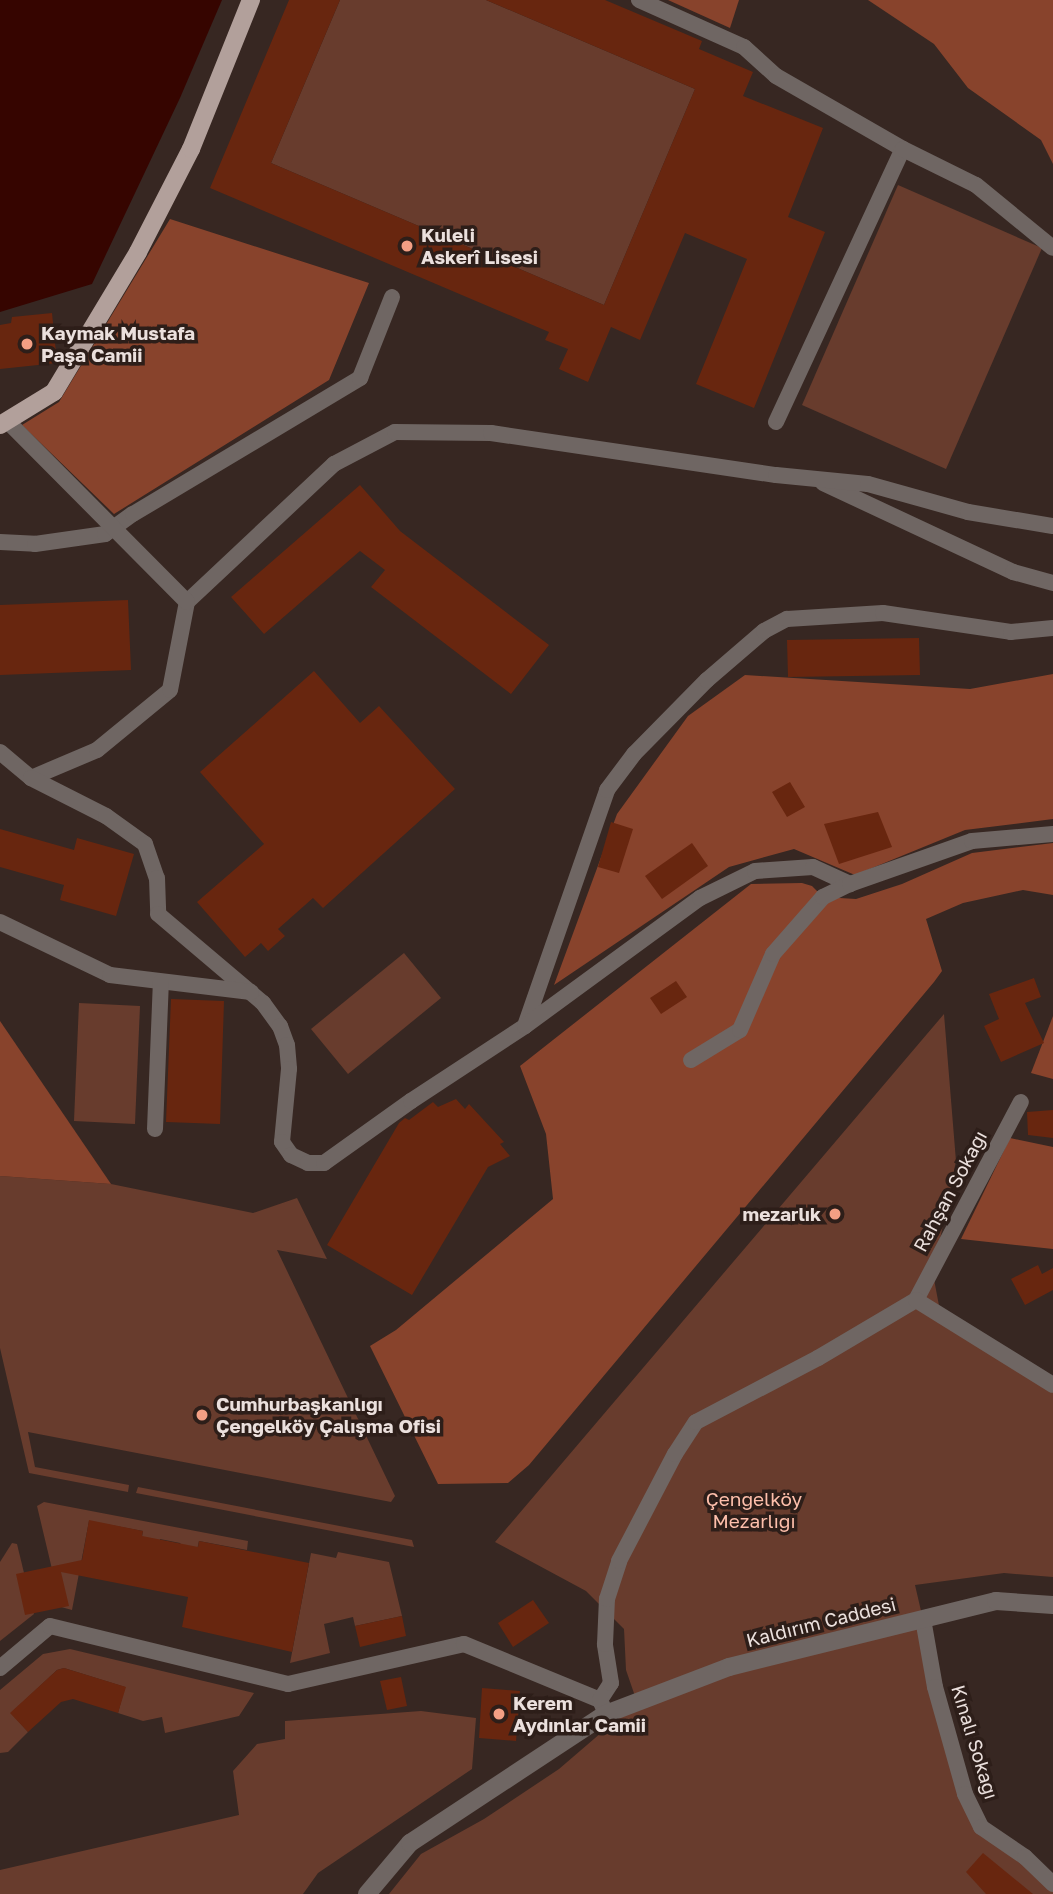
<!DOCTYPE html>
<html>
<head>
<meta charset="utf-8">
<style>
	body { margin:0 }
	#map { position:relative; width:1053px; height:1894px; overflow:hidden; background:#372722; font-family:"Golos Text",sans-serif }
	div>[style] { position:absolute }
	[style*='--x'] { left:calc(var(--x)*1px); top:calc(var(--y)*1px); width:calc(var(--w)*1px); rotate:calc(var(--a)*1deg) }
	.green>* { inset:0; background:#683c2d }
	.forest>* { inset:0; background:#88432c }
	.water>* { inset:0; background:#360500 }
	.building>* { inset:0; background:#68260f }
	.minor>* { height:16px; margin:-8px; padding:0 8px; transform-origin:8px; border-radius:8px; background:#6f6663 }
	.tertiary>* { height:18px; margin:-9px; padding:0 9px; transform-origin:9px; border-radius:9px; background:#6f6663 }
	.primary>* { height:18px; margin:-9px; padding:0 9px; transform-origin:9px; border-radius:9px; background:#b2a09b }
	.dots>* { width:19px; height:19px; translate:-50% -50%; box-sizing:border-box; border:4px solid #2d1e19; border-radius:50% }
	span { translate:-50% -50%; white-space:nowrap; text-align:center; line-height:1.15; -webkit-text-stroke:7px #2d1e19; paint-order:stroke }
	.poi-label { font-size:19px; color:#ebe0dd; font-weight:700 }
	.left { translate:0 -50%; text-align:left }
	.right { translate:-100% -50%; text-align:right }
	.street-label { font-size:19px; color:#ebe0dd }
	.park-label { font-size:19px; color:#febfab }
</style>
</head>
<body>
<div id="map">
	<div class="green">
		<div style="clip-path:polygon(340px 0,486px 0,695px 89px,604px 305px,271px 163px)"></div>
		<div style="clip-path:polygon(898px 185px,1042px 248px,946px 469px,802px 405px)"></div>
		<div style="clip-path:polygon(404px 953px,441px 998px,348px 1074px,311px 1029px)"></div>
		<div style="clip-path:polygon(79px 1003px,140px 1006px,135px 1124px,74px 1121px)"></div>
		<div style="clip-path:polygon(944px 1014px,956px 1161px,933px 1274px,941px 1316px,1053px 1383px,1053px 1577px,1004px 1573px,915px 1585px,963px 1792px,1013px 1855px,1053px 1888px,1053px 1894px,389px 1894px,421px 1854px,484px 1819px,559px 1769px,637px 1702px,626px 1670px,624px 1629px,586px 1591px,495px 1542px)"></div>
		<div style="clip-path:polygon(0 1176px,111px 1184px,253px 1213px,297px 1198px,327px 1259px,277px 1250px,395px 1496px,391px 1502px,28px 1432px,35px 1467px,129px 1485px,128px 1492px,29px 1473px,0 1348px)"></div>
		<div style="clip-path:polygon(138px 1487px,412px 1540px,414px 1547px,136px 1493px)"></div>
		<div style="clip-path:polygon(44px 1502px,248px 1541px,247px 1550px,199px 1541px,194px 1563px,180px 1543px,160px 1539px,157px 1556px,139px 1553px,143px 1531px,89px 1521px,72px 1610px,61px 1607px,37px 1506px)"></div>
		<div style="clip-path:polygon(12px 1543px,17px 1544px,34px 1614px,0 1641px,0 1562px)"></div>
		<div style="clip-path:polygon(338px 1552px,389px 1562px,402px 1616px,355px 1626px,353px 1617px,324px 1624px,330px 1653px,290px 1663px,311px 1553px,336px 1558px)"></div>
		<div style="clip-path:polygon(70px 1649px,254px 1693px,239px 1716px,165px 1733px,162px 1717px,143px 1721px,118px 1713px,125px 1687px,64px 1668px,57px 1670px,11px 1713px,28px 1732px,8px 1752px,0 1753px,0 1690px,43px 1654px)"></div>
		<div style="clip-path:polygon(421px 1711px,476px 1718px,472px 1769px,318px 1873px,303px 1894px,0 1894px,0 1870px,239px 1815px,233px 1771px,257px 1744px,285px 1739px,285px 1721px)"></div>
	</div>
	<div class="forest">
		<div style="clip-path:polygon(668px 0,739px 0,730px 28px)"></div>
		<div style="clip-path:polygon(868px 0,1053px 0,1053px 164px,1041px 140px,968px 88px,934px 44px)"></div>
		<div style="clip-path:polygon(170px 219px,369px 283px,329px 380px,114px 514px,22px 425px,59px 402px)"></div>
		<div style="clip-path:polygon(1053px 674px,1053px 819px,965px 830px,855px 875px,794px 849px,729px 867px,554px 985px,617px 814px,688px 716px,745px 675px,970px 689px)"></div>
		<div style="clip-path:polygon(1053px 843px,1053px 895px,1023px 890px,963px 903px,926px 919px,942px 971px,934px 982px,529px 1465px,508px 1483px,438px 1484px,370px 1346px,396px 1330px,553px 1199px,546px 1134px,520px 1066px,751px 884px,802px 883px,812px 886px,823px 897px,856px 899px,902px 884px,972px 853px)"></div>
		<div style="clip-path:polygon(1053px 1016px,1053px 1079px,1031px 1073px)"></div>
		<div style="clip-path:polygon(0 1021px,111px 1184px,0 1176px)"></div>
		<div style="clip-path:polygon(1010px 1138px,1053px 1147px,1053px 1249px,961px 1239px)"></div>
	</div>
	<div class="water">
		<div style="clip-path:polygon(0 0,222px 0,180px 98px,92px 284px,0 312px)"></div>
	</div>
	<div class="building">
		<div style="clip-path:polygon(289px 0,340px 0,271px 163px,604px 305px,695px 89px,486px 0,605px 0,702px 41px,699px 49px,753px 72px,743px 96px,823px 128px,788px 217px,825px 232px,754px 408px,696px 384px,747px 259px,685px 233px,640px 340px,611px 327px,588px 382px,559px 369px,568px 349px,545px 340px,549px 332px,210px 188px)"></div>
		<div style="clip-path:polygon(52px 313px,57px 363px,0 369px,0 325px,11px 323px,12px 317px)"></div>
		<div style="clip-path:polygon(360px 485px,400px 531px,549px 645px,511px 694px,371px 587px,385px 570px,360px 551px,264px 634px,231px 597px)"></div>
		<div style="clip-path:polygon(128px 600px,131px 670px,0 675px,0 605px)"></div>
		<div style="clip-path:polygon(919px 638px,920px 675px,788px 677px,787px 640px)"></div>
		<div style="clip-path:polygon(314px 671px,360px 723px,379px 706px,455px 789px,323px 908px,313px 898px,278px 929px,285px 936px,268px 951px,261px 943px,245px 957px,197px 902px,264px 844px,200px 772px)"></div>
		<div style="clip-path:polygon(790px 782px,805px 807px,787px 817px,772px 792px)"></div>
		<div style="clip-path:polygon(878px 812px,892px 847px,839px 864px,824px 824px)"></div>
		<div style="clip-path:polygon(611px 822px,633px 829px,619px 873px,598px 867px)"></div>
		<div style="clip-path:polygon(0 829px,74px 850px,77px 838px,134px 854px,116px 916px,60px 900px,64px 885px,0 867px)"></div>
		<div style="clip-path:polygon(692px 843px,708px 866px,662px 899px,645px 876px)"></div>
		<div style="clip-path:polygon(1034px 978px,1041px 997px,1025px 1003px,1044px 1043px,1001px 1062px,984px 1026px,999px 1019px,989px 994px)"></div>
		<div style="clip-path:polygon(676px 981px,687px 997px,661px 1014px,650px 998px)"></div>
		<div style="clip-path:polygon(171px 999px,224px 1001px,220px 1124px,166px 1122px)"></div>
		<div style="clip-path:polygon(456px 1099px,465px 1109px,469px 1104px,504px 1142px,500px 1144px,510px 1156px,488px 1167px,412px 1295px,327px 1245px,399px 1123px,405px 1118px,409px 1120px,433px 1102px,438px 1107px)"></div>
		<div style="clip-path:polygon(1053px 1110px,1053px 1138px,1028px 1135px,1027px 1112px)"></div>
		<div style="clip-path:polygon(1038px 1265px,1042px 1274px,1053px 1268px,1053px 1290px,1025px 1305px,1011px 1279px)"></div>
		<div style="clip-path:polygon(89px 1520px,143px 1531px,142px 1536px,198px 1547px,199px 1541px,309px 1563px,292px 1652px,182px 1627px,188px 1597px,61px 1572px,69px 1606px,25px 1615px,16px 1574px,82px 1560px)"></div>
		<div style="clip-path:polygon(533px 1600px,549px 1623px,513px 1647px,498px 1623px)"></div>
		<div style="clip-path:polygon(402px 1616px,406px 1636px,360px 1647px,355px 1626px)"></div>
		<div style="clip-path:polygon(64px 1668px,126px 1687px,118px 1713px,73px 1699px,61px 1702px,28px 1732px,10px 1713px,57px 1670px)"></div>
		<div style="clip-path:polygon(401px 1677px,407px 1706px,387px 1710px,380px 1681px)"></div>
		<div style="clip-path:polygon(482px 1688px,520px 1691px,516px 1741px,479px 1738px)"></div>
		<div style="clip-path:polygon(983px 1853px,1033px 1894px,986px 1894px,966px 1872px)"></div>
	</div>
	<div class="minor">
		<div style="--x:639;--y:0;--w:115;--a:24.1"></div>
		<div style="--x:744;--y:47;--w:43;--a:42.2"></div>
		<div style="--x:776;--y:76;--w:146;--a:29.9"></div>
		<div style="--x:776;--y:422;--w:301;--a:-65.1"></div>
		<div style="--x:903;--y:149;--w:81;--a:26.3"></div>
		<div style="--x:976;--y:185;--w:99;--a:39.3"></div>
		<div style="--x:823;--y:483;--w:210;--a:25.1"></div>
		<div style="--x:1013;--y:572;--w:41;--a:15.4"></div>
		<div style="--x:0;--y:542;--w:35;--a:3"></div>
		<div style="--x:35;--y:544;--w:71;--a:-8.1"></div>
		<div style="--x:105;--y:534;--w:34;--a:-36"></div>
		<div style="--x:133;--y:514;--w:265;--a:-30.9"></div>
		<div style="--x:360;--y:378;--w:87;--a:-68.4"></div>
		<div style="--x:187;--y:602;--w:202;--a:-43.2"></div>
		<div style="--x:334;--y:464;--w:69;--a:-27.7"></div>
		<div style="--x:395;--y:432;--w:96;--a:0.6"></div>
		<div style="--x:491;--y:433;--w:288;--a:8.4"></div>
		<div style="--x:776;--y:475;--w:92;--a:5.6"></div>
		<div style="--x:868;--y:484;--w:104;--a:15.6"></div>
		<div style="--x:968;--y:512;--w:86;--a:9.4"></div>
		<div style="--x:0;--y:752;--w:40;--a:40"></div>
		<div style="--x:31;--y:778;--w:72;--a:-23"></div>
		<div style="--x:97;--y:750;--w:94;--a:-39.4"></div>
		<div style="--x:170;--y:690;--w:90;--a:-79.1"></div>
		<div style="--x:187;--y:602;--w:255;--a:-134.8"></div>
		<div style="--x:31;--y:778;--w:84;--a:26.9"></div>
		<div style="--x:106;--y:816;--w:48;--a:35.7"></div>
		<div style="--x:145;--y:844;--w:36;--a:71"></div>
		<div style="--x:157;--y:878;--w:36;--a:88"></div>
		<div style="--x:158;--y:914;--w:138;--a:40.3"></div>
		<div style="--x:263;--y:1003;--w:29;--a:54"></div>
		<div style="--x:280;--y:1026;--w:20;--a:70"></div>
		<div style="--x:287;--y:1045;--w:24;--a:85"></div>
		<div style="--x:289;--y:1069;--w:73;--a:95.5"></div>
		<div style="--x:282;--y:1142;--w:16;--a:55"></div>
		<div style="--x:291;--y:1155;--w:19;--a:25"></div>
		<div style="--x:308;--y:1163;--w:16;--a:0"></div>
		<div style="--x:324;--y:1163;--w:107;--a:-35.5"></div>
		<div style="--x:411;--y:1101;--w:136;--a:-33.3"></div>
		<div style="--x:525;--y:1026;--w:250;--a:-70.8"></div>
		<div style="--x:607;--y:790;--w:45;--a:-53.1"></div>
		<div style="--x:634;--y:754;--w:104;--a:-45.4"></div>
		<div style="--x:707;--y:680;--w:75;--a:-40.7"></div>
		<div style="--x:764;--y:631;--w:26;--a:-28"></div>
		<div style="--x:787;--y:619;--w:96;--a:-3.6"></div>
		<div style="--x:883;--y:613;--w:129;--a:8.4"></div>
		<div style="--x:1011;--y:632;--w:42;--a:-5.4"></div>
		<div style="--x:0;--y:922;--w:122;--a:25.7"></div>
		<div style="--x:110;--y:975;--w:142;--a:6.9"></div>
		<div style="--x:525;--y:1026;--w:217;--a:-36.2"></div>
		<div style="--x:700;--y:898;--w:61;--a:-26.1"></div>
		<div style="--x:755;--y:871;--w:58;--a:-3.9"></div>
		<div style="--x:813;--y:867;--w:41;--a:24.7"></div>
		<div style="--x:691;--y:1060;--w:57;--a:-31.5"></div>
		<div style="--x:740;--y:1030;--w:83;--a:-66.5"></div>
		<div style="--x:773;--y:954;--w:76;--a:-48.7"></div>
		<div style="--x:823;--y:897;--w:30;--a:-26"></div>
		<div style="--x:850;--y:884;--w:129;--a:-19.4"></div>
		<div style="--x:972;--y:841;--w:81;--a:-4.9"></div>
		<div style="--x:155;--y:1129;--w:147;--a:-87.7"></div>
		<div style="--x:916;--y:1300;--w:224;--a:-62.1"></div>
		<div style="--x:923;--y:1619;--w:69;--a:80"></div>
		<div style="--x:935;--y:1687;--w:111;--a:74.3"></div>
		<div style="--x:965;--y:1794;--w:37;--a:64"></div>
		<div style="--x:981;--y:1827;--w:53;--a:34.3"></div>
		<div style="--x:1025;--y:1857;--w:39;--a:44"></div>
		<div style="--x:0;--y:1668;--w:65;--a:-40"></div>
		<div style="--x:50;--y:1626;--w:245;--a:13.7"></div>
		<div style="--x:288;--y:1684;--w:180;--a:-12.8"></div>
		<div style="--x:464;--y:1644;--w:147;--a:22.4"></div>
		<div style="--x:600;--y:1700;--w:10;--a:66"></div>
		<div style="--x:600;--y:1700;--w:20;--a:-57"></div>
		<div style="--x:611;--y:1683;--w:39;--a:-99"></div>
		<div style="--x:605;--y:1644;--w:45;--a:-87.5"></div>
		<div style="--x:607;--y:1599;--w:40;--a:-72"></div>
		<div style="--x:619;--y:1561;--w:121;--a:-62.4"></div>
		<div style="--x:675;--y:1454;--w:38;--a:-57"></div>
		<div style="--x:696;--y:1422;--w:138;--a:-27.7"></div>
		<div style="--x:818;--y:1358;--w:114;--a:-30.6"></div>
		<div style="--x:916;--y:1300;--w:161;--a:31.8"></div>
	</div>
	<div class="tertiary">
		<div style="--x:367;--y:1894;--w:67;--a:-49.9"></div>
		<div style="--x:410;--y:1843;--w:235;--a:-33.4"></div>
		<div style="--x:606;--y:1714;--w:132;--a:-20.9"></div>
		<div style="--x:729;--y:1667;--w:275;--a:-13.9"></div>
		<div style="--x:996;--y:1601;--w:57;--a:4"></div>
	</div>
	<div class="primary">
		<div style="--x:0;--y:425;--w:63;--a:-31.4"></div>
		<div style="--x:54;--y:392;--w:163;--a:-59"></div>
		<div style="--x:138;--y:252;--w:116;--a:-62.8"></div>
		<div style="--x:191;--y:149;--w:161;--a:-68.1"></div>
	</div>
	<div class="dots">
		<div style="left:407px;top:246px;background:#f39f84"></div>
		<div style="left:27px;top:344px;background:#f39f84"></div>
		<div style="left:835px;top:1214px;background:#f39f84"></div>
		<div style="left:202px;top:1415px;background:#f39f84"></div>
		<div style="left:499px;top:1714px;background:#f39f84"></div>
	</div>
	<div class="poi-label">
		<span class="left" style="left:421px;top:246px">Kuleli<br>Askerî Lisesi</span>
		<span class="left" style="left:41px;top:344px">Kaymak Mustafa<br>Paşa Camii</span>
		<span class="right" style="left:821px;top:1214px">mezarlık</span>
		<span class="left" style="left:216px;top:1415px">Cumhurbaşkanlığı<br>Çengelköy Çalışma Ofisi</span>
		<span class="left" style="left:513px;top:1714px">Kerem<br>Aydınlar Camii</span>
	</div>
	<div class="street-label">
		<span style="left:950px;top:1191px;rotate:-62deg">Rahşan Sokağı</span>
		<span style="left:821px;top:1622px;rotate:-14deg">Kaldırım Caddesi</span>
		<span style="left:975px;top:1742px;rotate:73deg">Kınalı Sokağı</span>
	</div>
	<div class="park-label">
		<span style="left:754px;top:1510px">Çengelköy<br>Mezarlığı</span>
	</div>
</div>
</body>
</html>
